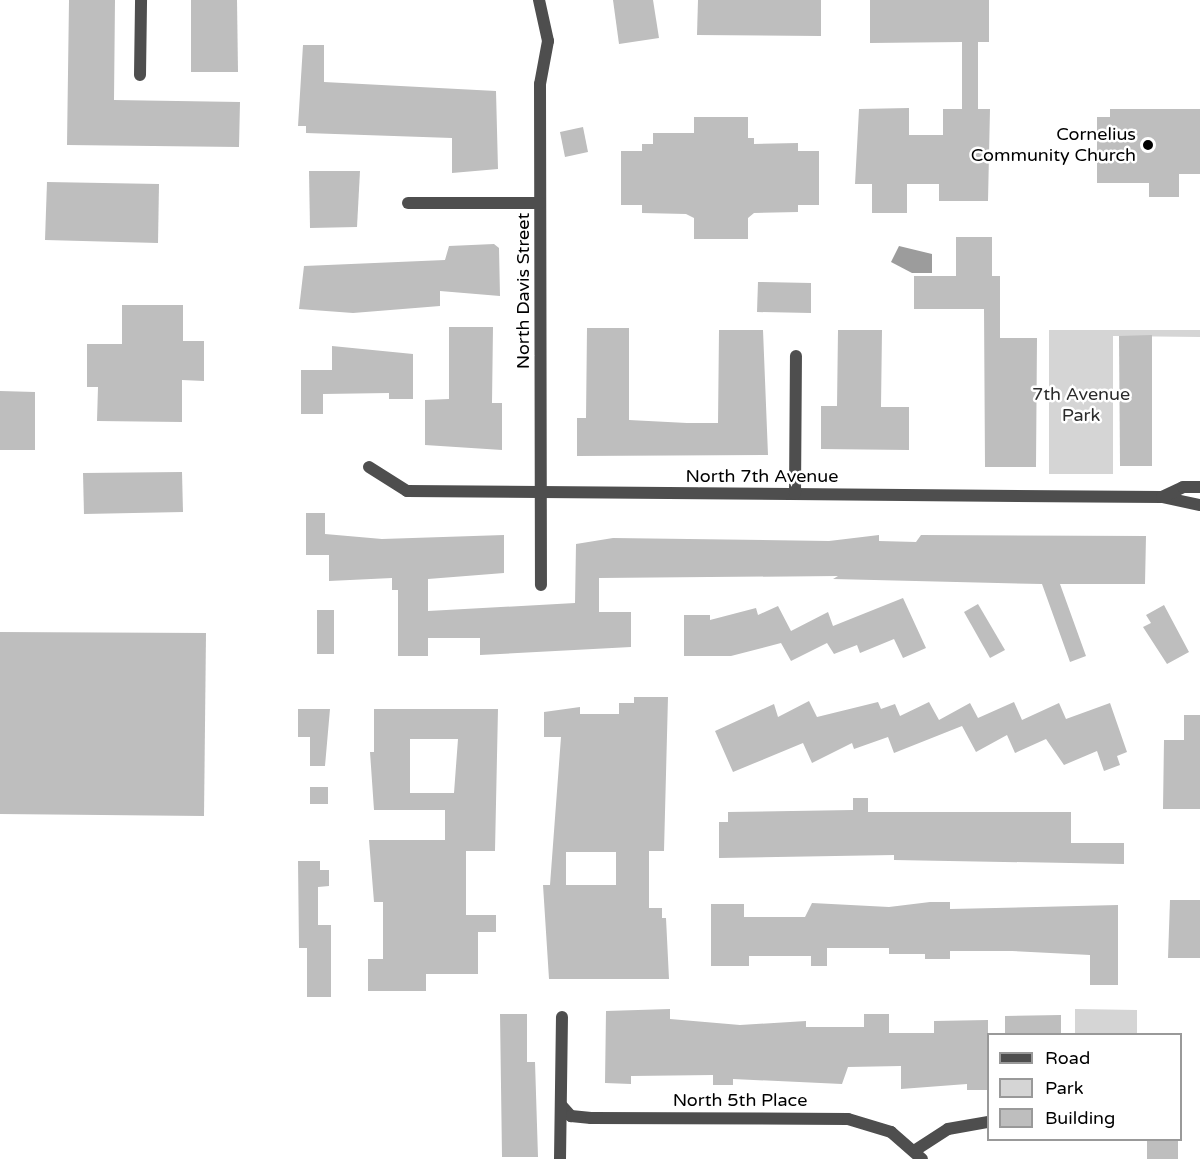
<!DOCTYPE html>
<html>
<head>
<meta charset="utf-8">
<style>
	body { margin:0 }
	#map { position:relative; width:1200px; height:1159px; overflow:hidden; background:#fff; font-family:"Varela Round",sans-serif }
	div>[style] { position:absolute }
	[style*='--x'] { left:calc(var(--x)*1px); top:calc(var(--y)*1px); width:calc(var(--w)*1px); rotate:calc(var(--a)*1deg) }
	.green>* { inset:0; background:#d5d5d5 }
	.water>* { inset:0; background:#9c9c9c }
	.building>* { inset:0; background:#bebebe }
	.minor>* { height:12px; margin:-6px; padding:0 6px; transform-origin:6px; border-radius:6px; background:#4e4e4e }
	.dots>* { width:16px; height:16px; translate:-50% -50%; box-sizing:border-box; border:3px solid #fff; border-radius:50% }
	span { translate:-50% -50%; white-space:nowrap; text-align:center; line-height:1.15; -webkit-text-stroke:5px #fff; paint-order:stroke }
	.poi-label { font-size:18px; color:#000 }
	.right { translate:-100% -50%; text-align:right }
	.street-label { font-size:18px; color:#000 }
	.park-label { font-size:18px; color:#2c2c2c }
	.legend { position:absolute; left:987px; top:1033px; width:195px; height:108px; box-sizing:border-box; background:#fff; border:2px solid #999; margin:0; padding:8px 10px; list-style:none; font-size:18px; color:#000 }
	.legend li { display:flex; align-items:center; gap:12px; height:30px }
	.legend b { width:30px; border:2px solid #999 }
</style>
</head>
<body>
<div id="map">
	<div class="green">
		<div style="clip-path:polygon(1049px 330px,1200px 330px,1200px 337px,1113px 336px,1113px 474px,1049px 474px)"></div>
		<div style="clip-path:polygon(1075px 1009px,1137px 1010px,1137px 1034px,1075px 1034px)"></div>
	</div>
	<div class="water">
		<div style="clip-path:polygon(899px 246px,932px 254px,932px 273px,912px 273px,891px 262px)"></div>
	</div>
	<div class="building">
		<div style="clip-path:polygon(69px 0,115px 0,114px 100px,240px 102px,239px 147px,67px 145px)"></div>
		<div style="clip-path:polygon(191px 0,237px 0,238px 72px,191px 72px)"></div>
		<div style="clip-path:polygon(613px 0,653px 0,659px 38px,619px 44px)"></div>
		<div style="clip-path:polygon(698px 0,821px 0,821px 36px,697px 35px)"></div>
		<div style="clip-path:polygon(870px 0,989px 0,989px 42px,978px 42px,978px 109px,990px 109px,988px 201px,939px 201px,939px 184px,907px 184px,907px 213px,872px 213px,872px 184px,855px 184px,859px 109px,909px 108px,909px 135px,943px 135px,943px 109px,962px 109px,962px 42px,870px 43px)"></div>
		<div style="clip-path:polygon(303px 45px,324px 45px,324px 82px,496px 91px,498px 169px,452px 173px,452px 138px,306px 133px,306px 126px,298px 126px)"></div>
		<div style="clip-path:polygon(1110px 109px,1200px 109px,1200px 174px,1179px 174px,1179px 197px,1149px 197px,1149px 183px,1097px 183px,1097px 117px,1110px 117px)"></div>
		<div style="clip-path:polygon(694px 117px,748px 117px,748px 138px,754px 138px,754px 144px,798px 143px,798px 151px,819px 151px,819px 205px,798px 205px,798px 212px,754px 213px,748px 218px,748px 239px,694px 239px,694px 218px,686px 214px,642px 213px,642px 205px,621px 205px,621px 151px,642px 151px,642px 144px,653px 144px,653px 133px,694px 133px)"></div>
		<div style="clip-path:polygon(583px 127px,588px 152px,565px 157px,560px 132px)"></div>
		<div style="clip-path:polygon(309px 171px,360px 171px,357px 227px,310px 228px)"></div>
		<div style="clip-path:polygon(47px 182px,159px 184px,158px 243px,45px 240px)"></div>
		<div style="clip-path:polygon(956px 237px,992px 237px,992px 276px,1000px 276px,1000px 338px,1037px 338px,1036px 467px,985px 467px,984px 309px,914px 309px,914px 276px,956px 276px)"></div>
		<div style="clip-path:polygon(494px 244px,499px 248px,500px 296px,440px 291px,440px 306px,353px 313px,299px 309px,304px 266px,445px 260px,449px 246px)"></div>
		<div style="clip-path:polygon(758px 282px,811px 283px,811px 313px,757px 312px)"></div>
		<div style="clip-path:polygon(122px 305px,183px 305px,183px 341px,204px 341px,204px 381px,182px 380px,182px 422px,97px 421px,98px 387px,87px 387px,87px 344px,122px 344px)"></div>
		<div style="clip-path:polygon(449px 327px,493px 327px,492px 403px,502px 403px,502px 450px,425px 445px,425px 400px,449px 399px)"></div>
		<div style="clip-path:polygon(587px 328px,629px 328px,629px 420px,687px 423px,718px 423px,719px 330px,763px 330px,768px 455px,577px 456px,577px 418px,586px 418px)"></div>
		<div style="clip-path:polygon(838px 330px,882px 330px,881px 407px,909px 407px,909px 450px,821px 449px,821px 406px,837px 406px)"></div>
		<div style="clip-path:polygon(1152px 335px,1152px 466px,1120px 466px,1119px 336px)"></div>
		<div style="clip-path:polygon(332px 346px,413px 354px,413px 399px,389px 399px,389px 393px,323px 394px,323px 414px,301px 414px,301px 370px,332px 370px)"></div>
		<div style="clip-path:polygon(0 391px,35px 392px,35px 450px,0 450px)"></div>
		<div style="clip-path:polygon(182px 472px,183px 512px,84px 514px,83px 473px)"></div>
		<div style="clip-path:polygon(306px 513px,325px 513px,325px 534px,382px 539px,504px 535px,504px 573px,428px 579px,428px 611px,575px 603px,576px 544px,613px 538px,829px 541px,879px 535px,879px 541px,916px 542px,921px 535px,1146px 536px,1145px 584px,1060px 584px,1086px 656px,1070px 662px,1042px 584px,833px 579px,838px 576px,599px 578px,599px 612px,631px 612px,631px 647px,480px 655px,480px 638px,428px 638px,428px 656px,398px 656px,398px 590px,392px 590px,392px 578px,329px 581px,329px 555px,306px 555px)"></div>
		<div style="clip-path:polygon(903px 598px,926px 648px,903px 658px,894px 639px,860px 653px,857px 645px,834px 654px,827px 643px,791px 661px,781px 643px,731px 656px,684px 656px,684px 615px,710px 615px,710px 620px,756px 608px,758px 615px,778px 606px,791px 631px,828px 612px,833px 626px)"></div>
		<div style="clip-path:polygon(978px 604px,1005px 650px,990px 658px,964px 612px)"></div>
		<div style="clip-path:polygon(1164px 605px,1189px 652px,1167px 664px,1143px 627px,1151px 623px,1146px 615px)"></div>
		<div style="clip-path:polygon(317px 610px,334px 610px,334px 654px,317px 654px)"></div>
		<div style="clip-path:polygon(0 632px,206px 633px,204px 816px,0 814px)"></div>
		<div style="clip-path:polygon(evenodd,634px 697px,668px 697px,664px 851px,649px 851px,649px 908px,662px 908px,662px 918px,666px 918px,669px 979px,549px 979px,543px 885px,550px 885px,561px 737px,544px 737px,544px 712px,580px 707px,580px 714px,619px 714px,619px 703px,634px 703px,634px 697px,566px 852px,616px 852px,616px 885px,566px 885px,566px 852px)"></div>
		<div style="clip-path:polygon(809px 701px,817px 717px,878px 702px,881px 709px,895px 704px,900px 716px,929px 702px,939px 720px,970px 703px,978px 718px,1014px 702px,1022px 720px,1059px 703px,1066px 719px,1110px 703px,1127px 752px,1117px 756px,1120px 765px,1104px 771px,1097px 751px,1064px 765px,1046px 739px,1015px 753px,1007px 735px,976px 752px,962px 726px,894px 753px,888px 737px,854px 749px,852px 743px,812px 763px,803px 743px,733px 772px,715px 731px,774px 704px,778px 717px)"></div>
		<div style="clip-path:polygon(298px 709px,330px 709px,325px 766px,310px 766px,310px 737px,298px 737px)"></div>
		<div style="clip-path:polygon(evenodd,374px 709px,498px 709px,495px 851px,466px 851px,466px 915px,496px 915px,496px 932px,478px 932px,478px 974px,426px 974px,426px 991px,368px 991px,368px 959px,383px 959px,383px 902px,374px 902px,369px 840px,445px 840px,445px 810px,374px 810px,370px 752px,374px 752px,374px 709px,410px 739px,458px 739px,454px 793px,410px 793px,410px 739px)"></div>
		<div style="clip-path:polygon(1184px 715px,1200px 715px,1200px 809px,1163px 809px,1164px 740px,1184px 740px)"></div>
		<div style="clip-path:polygon(310px 787px,328px 787px,328px 804px,310px 804px)"></div>
		<div style="clip-path:polygon(853px 798px,868px 798px,868px 812px,1071px 812px,1071px 843px,1124px 843px,1124px 864px,894px 860px,894px 855px,719px 858px,719px 822px,728px 822px,728px 812px,853px 810px)"></div>
		<div style="clip-path:polygon(298px 861px,320px 861px,320px 870px,329px 870px,329px 886px,318px 887px,318px 925px,331px 925px,331px 997px,307px 997px,307px 948px,299px 948px)"></div>
		<div style="clip-path:polygon(1170px 900px,1200px 900px,1200px 958px,1168px 958px)"></div>
		<div style="clip-path:polygon(930px 902px,950px 902px,950px 909px,1118px 905px,1118px 985px,1090px 985px,1090px 955px,1012px 951px,950px 951px,950px 959px,925px 959px,925px 954px,889px 954px,889px 948px,827px 948px,827px 966px,811px 966px,811px 956px,749px 956px,749px 966px,711px 966px,711px 904px,744px 904px,744px 917px,805px 917px,812px 903px,889px 907px)"></div>
		<div style="clip-path:polygon(670px 1009px,670px 1019px,740px 1025px,806px 1021px,806px 1027px,864px 1027px,864px 1014px,889px 1014px,889px 1033px,934px 1033px,934px 1021px,988px 1020px,988px 1090px,967px 1090px,967px 1084px,901px 1089px,901px 1066px,848px 1067px,842px 1084px,733px 1079px,733px 1085px,713px 1085px,713px 1075px,631px 1076px,631px 1084px,605px 1083px,606px 1011px)"></div>
		<div style="clip-path:polygon(500px 1014px,527px 1014px,527px 1062px,535px 1062px,538px 1157px,502px 1157px)"></div>
		<div style="clip-path:polygon(1061px 1015px,1061px 1035px,1005px 1035px,1005px 1016px)"></div>
		<div style="clip-path:polygon(1147px 1140px,1178px 1140px,1178px 1159px,1147px 1159px)"></div>
	</div>
	<div class="minor">
		<div style="--x:539;--y:0;--w:42;--a:77.6"></div>
		<div style="--x:548;--y:41;--w:44;--a:100.5"></div>
		<div style="--x:540;--y:84;--w:501;--a:89.89"></div>
		<div style="--x:140;--y:75;--w:75;--a:-89.2"></div>
		<div style="--x:408;--y:203;--w:132;--a:0"></div>
		<div style="--x:369;--y:467;--w:45;--a:32.3"></div>
		<div style="--x:407;--y:491;--w:755;--a:0.46"></div>
		<div style="--x:1162;--y:497;--w:39;--a:12"></div>
		<div style="--x:795;--y:494;--w:138;--a:-89.6"></div>
		<div style="--x:1162;--y:497;--w:23;--a:-25"></div>
		<div style="--x:1183;--y:487;--w:17;--a:0"></div>
		<div style="--x:561;--y:1105;--w:15;--a:48"></div>
		<div style="--x:571;--y:1116;--w:20;--a:6"></div>
		<div style="--x:591;--y:1118;--w:257;--a:0.2"></div>
		<div style="--x:848;--y:1119;--w:45;--a:16.8"></div>
		<div style="--x:891;--y:1132;--w:41;--a:41.1"></div>
		<div style="--x:914;--y:1151;--w:40;--a:-32.9"></div>
		<div style="--x:948;--y:1129;--w:41;--a:-9.9"></div>
		<div style="--x:560;--y:1159;--w:142;--a:-89.2"></div>
	</div>
	<div class="dots">
		<div style="left:1148px;top:145px;background:#000"></div>
	</div>
	<div class="poi-label">
		<span class="right" style="left:1136px;top:145px">Cornelius<br>Community Church</span>
	</div>
	<div class="street-label">
		<span style="left:523px;top:291px;rotate:-90deg">North Davis Street</span>
		<span style="left:762px;top:476px">North 7th Avenue</span>
		<span style="left:740px;top:1100px">North 5th Place</span>
	</div>
	<div class="park-label">
		<span style="left:1081px;top:405px">7th Avenue<br>Park</span>
	</div>
	<ul class="legend">
	<li><b style="height:8px;background:#4e4e4e"></b>Road</li>
	<li><b style="height:16px;background:#d5d5d5"></b>Park</li>
	<li><b style="height:16px;background:#bebebe"></b>Building</li>
	</ul>
</div>
</body>
</html>
